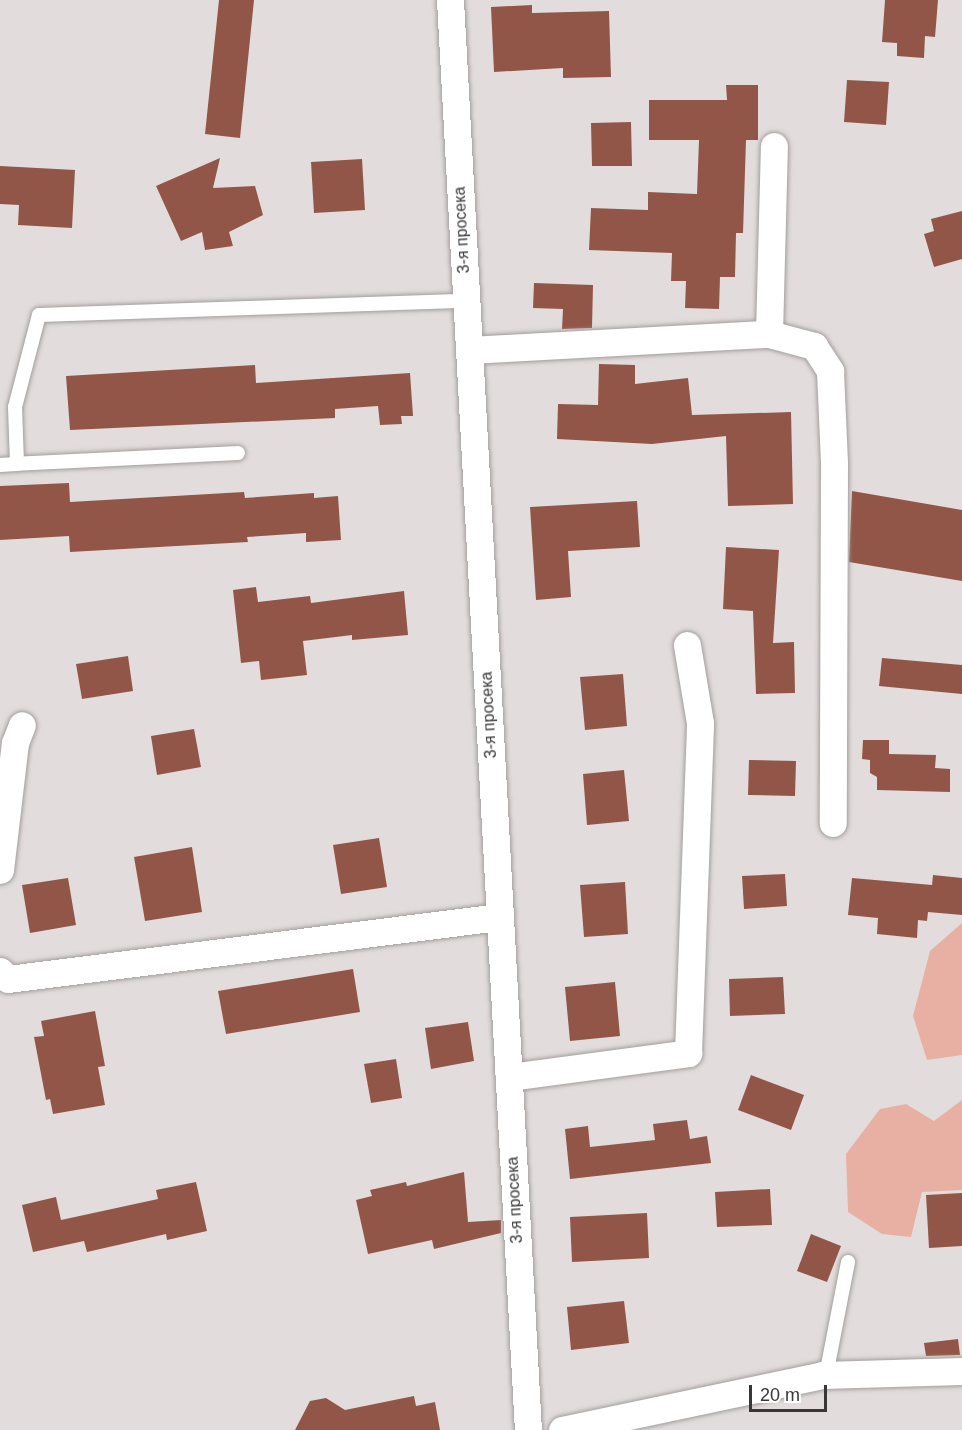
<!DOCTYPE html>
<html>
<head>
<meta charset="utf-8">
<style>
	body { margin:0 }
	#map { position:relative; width:962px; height:1430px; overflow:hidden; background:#e2dddc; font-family:Helvetica,sans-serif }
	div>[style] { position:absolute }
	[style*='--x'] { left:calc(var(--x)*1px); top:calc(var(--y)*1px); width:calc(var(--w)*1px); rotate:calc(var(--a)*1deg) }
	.green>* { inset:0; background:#e7b0a2 }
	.building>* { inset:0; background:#925648 }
	.roads { filter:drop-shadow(0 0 2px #a39e9d) drop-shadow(0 0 2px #a39e9d) }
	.lane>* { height:14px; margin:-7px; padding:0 7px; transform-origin:7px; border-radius:7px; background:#fff }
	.street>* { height:27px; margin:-13.5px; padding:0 13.5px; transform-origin:13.5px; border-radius:13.5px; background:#fff }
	span { translate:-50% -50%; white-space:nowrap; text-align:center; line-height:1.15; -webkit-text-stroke:6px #fff; paint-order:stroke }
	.street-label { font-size:16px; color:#383636 }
	.scale { position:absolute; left:749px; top:1385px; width:78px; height:27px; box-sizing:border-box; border:3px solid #383636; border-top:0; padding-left:8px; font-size:18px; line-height:21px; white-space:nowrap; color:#383636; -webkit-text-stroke:4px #fff; paint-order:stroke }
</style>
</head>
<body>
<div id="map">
	<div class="green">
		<div style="clip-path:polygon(962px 923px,962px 1055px,927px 1060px,913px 1016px,930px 951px)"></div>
		<div style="clip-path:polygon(962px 1100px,962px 1190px,922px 1192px,911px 1237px,882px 1234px,848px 1212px,846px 1154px,880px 1109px,906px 1104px,934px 1121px)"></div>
	</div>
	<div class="building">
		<div style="clip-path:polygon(219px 0,254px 0,240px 138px,205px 134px)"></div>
		<div style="clip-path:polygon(885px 0,938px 0,935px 37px,925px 36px,924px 58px,897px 56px,897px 43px,882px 42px)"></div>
		<div style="clip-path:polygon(532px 5px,532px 13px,609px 11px,611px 77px,563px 78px,563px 68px,494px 72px,491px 7px)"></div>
		<div style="clip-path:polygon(847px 80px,889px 82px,886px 125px,844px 122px)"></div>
		<div style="clip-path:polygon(726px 85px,758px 85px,758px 140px,746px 140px,743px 233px,736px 233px,735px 277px,720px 277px,719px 309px,685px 308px,686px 281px,671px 281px,672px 253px,589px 250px,591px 208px,648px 210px,648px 192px,697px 194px,699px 140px,649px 140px,649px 100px,727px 100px)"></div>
		<div style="clip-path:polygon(631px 122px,632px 166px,592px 166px,591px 123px)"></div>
		<div style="clip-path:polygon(220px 158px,213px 188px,255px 186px,263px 215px,229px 232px,233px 246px,205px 250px,202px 232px,181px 241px,156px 186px)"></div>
		<div style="clip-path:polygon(362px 159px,365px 210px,314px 213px,311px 162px)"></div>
		<div style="clip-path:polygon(0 166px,75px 170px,72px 228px,18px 225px,19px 205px,0 204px)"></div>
		<div style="clip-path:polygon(962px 211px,962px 259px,934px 267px,924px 234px,934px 231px,931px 219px)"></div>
		<div style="clip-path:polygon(534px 283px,593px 285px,592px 328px,562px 329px,563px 309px,533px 308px)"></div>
		<div style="clip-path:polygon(599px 364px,635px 365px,635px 384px,688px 378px,692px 415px,791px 412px,793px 504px,728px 506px,726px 436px,652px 444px,557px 439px,558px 404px,598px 405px)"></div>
		<div style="clip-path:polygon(255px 365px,256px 383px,410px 373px,413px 416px,401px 416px,402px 424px,380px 425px,378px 406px,335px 409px,335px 418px,70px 430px,66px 376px)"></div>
		<div style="clip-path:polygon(69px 483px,70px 502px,244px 492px,245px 498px,314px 493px,314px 498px,338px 496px,341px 540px,306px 542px,306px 533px,247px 537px,248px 542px,70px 552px,69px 536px,0 540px,0 486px)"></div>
		<div style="clip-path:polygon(852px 491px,962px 510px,962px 581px,849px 562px)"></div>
		<div style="clip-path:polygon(637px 501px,640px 547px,568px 551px,571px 597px,536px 600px,530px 507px)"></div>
		<div style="clip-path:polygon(726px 547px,779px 550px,773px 643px,794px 642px,795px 693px,756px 694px,753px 611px,723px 609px)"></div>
		<div style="clip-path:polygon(256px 587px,258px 602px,310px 596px,311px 603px,404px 591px,408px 635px,352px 640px,352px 635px,303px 641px,307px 675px,261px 680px,259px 661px,241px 663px,233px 590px)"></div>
		<div style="clip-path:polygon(128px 656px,133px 691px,82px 699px,76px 664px)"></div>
		<div style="clip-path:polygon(882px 658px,962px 665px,962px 694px,879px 686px)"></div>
		<div style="clip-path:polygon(623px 674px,627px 726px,585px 730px,580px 677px)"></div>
		<div style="clip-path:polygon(194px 729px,201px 767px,157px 775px,151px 736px)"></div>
		<div style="clip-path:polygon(863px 740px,889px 740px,889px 754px,936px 755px,935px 768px,950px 769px,950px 792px,877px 790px,877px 777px,870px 773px,870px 760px,862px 759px)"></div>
		<div style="clip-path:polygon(749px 760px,796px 761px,795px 796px,748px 795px)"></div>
		<div style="clip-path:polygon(624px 770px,629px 821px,587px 825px,583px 774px)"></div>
		<div style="clip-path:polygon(379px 838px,387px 887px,341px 894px,333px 845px)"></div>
		<div style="clip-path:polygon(192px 847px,202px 912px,145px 921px,134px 857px)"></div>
		<div style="clip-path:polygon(785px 874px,787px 906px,744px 909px,742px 876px)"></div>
		<div style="clip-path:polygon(933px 875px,962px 878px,962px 915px,928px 912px,927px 921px,918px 920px,917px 938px,877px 934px,878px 918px,848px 915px,852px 878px,932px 885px)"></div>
		<div style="clip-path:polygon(68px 878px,76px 925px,30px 933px,22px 885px)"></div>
		<div style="clip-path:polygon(625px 882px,628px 934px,584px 937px,580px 885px)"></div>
		<div style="clip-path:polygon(353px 969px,360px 1012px,226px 1034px,218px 991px)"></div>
		<div style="clip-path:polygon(783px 977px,785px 1014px,730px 1016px,729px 979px)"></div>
		<div style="clip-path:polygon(615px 982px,620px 1036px,570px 1041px,565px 987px)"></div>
		<div style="clip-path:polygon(95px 1011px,105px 1066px,98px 1067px,105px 1105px,53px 1114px,50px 1099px,46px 1100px,34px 1037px,44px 1036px,41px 1021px)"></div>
		<div style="clip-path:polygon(468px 1022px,474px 1061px,431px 1069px,425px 1028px)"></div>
		<div style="clip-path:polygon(396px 1059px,402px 1098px,371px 1103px,364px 1064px)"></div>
		<div style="clip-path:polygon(751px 1075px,804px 1095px,791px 1130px,738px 1110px)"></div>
		<div style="clip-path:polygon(687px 1120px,690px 1139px,707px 1136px,711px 1163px,570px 1179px,565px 1129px,588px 1126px,590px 1147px,655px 1140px,653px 1124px)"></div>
		<div style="clip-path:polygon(464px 1172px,468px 1222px,501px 1220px,501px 1233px,434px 1249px,432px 1240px,368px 1254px,356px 1200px,372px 1196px,370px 1190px,406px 1182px,407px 1186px)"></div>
		<div style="clip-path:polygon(196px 1182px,207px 1231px,167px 1240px,166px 1234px,87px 1252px,84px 1241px,33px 1252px,22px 1205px,56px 1197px,61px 1220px,158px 1199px,156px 1190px)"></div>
		<div style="clip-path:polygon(770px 1189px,772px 1225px,717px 1227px,715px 1192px)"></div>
		<div style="clip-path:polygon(962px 1193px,962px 1246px,929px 1248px,926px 1195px)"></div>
		<div style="clip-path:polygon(647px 1213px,649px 1258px,572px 1262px,570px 1217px)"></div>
		<div style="clip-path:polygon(811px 1234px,841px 1246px,827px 1282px,797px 1271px)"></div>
		<div style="clip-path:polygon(624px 1301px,629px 1343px,571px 1350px,567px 1307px)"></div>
		<div style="clip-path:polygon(958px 1339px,960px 1355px,926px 1356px,924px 1343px)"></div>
		<div style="clip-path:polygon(414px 1396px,416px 1406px,435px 1402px,440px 1430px,295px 1430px,310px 1401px,326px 1398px,345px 1410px)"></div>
	</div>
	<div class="roads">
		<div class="lane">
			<div style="--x:238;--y:453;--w:221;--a:177.2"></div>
			<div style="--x:17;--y:464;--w:57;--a:-92"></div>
			<div style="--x:15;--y:407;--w:95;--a:-75.4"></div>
			<div style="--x:39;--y:315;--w:427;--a:-1.9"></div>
			<div style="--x:0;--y:465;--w:17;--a:-3"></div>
			<div style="--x:822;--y:1375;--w:12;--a:-59"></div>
			<div style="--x:828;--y:1365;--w:105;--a:-79"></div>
		</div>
		<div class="street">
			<div style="--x:450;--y:0;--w:1432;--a:86.88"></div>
			<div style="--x:769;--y:334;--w:188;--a:-88.5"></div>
			<div style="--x:469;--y:350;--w:300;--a:-3.1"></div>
			<div style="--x:769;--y:334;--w:47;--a:14.9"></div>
			<div style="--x:814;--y:346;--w:30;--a:57"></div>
			<div style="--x:830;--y:371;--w:93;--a:87.5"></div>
			<div style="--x:834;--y:464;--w:359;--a:90.2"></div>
			<div style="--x:0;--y:870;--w:128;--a:-83.3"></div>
			<div style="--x:15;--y:743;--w:19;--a:-69"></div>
			<div style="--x:0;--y:971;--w:11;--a:45"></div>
			<div style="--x:8;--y:979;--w:496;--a:-7.2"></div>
			<div style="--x:509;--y:1077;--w:181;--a:-7.6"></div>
			<div style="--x:688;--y:1053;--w:330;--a:-87.9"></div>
			<div style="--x:700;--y:723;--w:79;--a:-99.5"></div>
			<div style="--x:562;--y:1430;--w:266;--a:-11.9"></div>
			<div style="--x:822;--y:1375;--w:140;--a:-1.6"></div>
		</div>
	</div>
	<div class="street-label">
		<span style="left:462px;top:230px;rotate:-93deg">3-я просека</span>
		<span style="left:489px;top:715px;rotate:-93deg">3-я просека</span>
		<span style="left:515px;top:1200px;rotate:-93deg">3-я просека</span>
	</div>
	<div class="scale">20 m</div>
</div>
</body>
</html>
